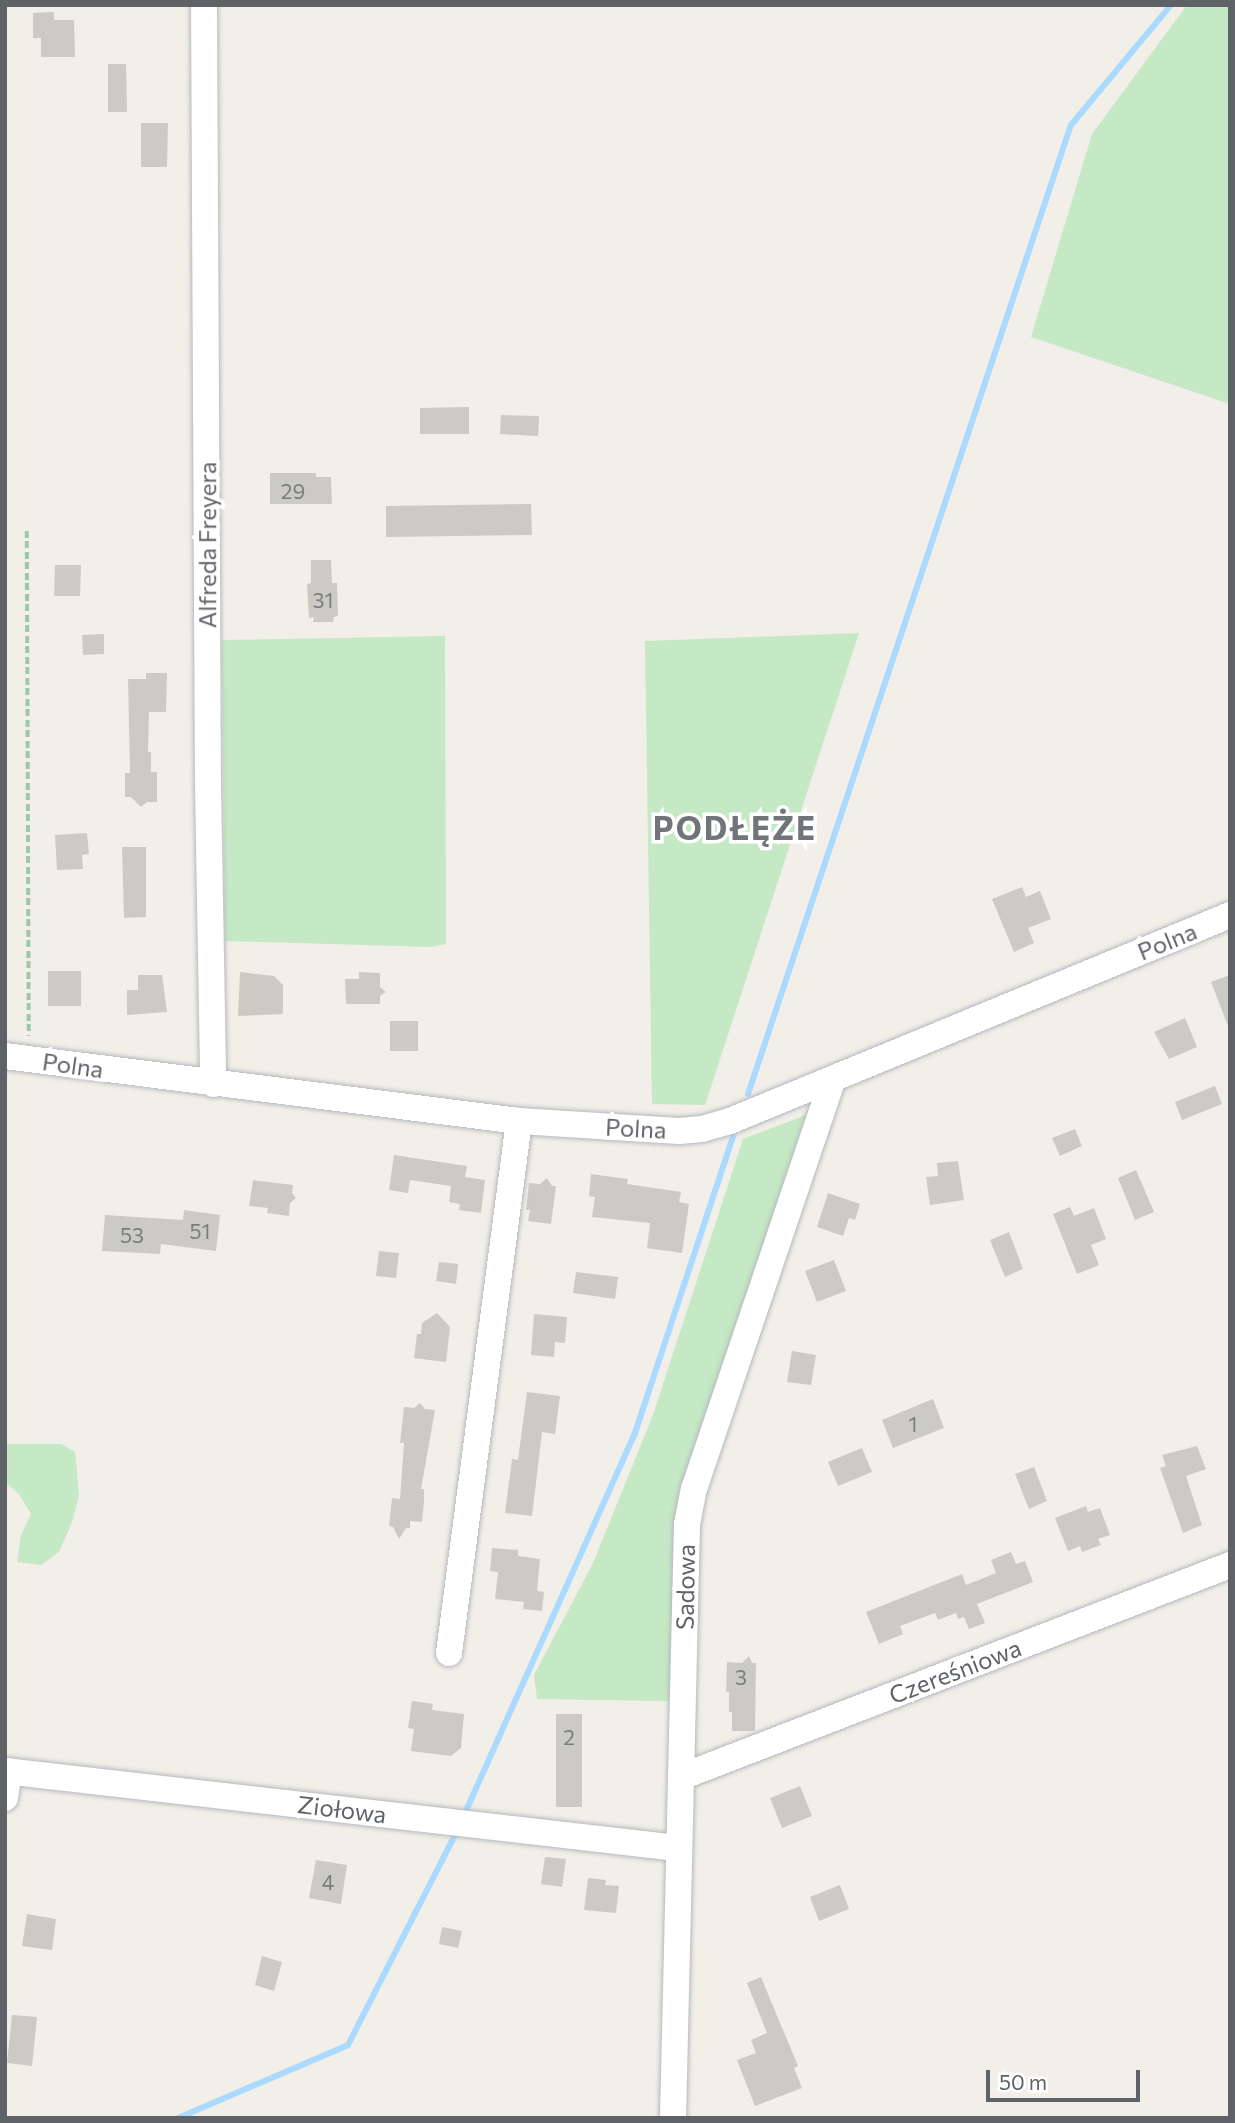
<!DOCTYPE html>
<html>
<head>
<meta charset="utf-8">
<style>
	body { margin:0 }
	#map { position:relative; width:1235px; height:2123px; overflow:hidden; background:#f1efe8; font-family:Commissioner,sans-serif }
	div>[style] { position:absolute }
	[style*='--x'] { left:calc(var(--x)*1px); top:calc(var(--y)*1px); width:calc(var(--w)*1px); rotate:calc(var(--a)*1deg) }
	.green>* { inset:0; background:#c5e8c5 }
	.stream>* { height:6px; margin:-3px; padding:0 3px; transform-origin:3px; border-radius:3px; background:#aadaff }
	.building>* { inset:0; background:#cccac5 }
	.path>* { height:3.5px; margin-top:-1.75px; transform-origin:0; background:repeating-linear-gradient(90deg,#9cc7a9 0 7px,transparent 0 10.5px) }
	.roads { filter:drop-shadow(0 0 2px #b5b8bc) drop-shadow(0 0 2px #b5b8bc) }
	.minor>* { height:26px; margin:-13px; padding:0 13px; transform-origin:13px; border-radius:13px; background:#fff }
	span { translate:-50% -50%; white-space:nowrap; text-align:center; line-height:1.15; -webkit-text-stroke:7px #fff; paint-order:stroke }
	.number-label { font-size:21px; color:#7a7d7f }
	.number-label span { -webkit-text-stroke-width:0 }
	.street-label { font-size:24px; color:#5f6368 }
	.district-label { font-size:32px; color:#70757a; font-weight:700; letter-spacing:2px }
	.frame { position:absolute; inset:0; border:7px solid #5f6368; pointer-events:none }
	.scale { position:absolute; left:986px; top:2070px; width:154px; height:32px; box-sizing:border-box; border:4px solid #5f6368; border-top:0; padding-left:9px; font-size:21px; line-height:24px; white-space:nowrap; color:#5f6368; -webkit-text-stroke:5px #fff; paint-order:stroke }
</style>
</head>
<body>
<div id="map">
	<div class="green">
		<div style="clip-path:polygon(1187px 5px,1230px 5px,1230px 404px,1031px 337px,1092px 134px)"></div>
		<div style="clip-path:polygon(859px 633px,705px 1105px,652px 1104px,645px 641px)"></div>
		<div style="clip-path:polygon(445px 636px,446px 944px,430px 947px,225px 941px,222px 640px)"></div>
		<div style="clip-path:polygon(806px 1115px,677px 1505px,669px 1701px,537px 1699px,534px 1675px,593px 1563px,653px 1415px,743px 1139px)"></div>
		<div style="clip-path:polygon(5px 1444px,61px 1444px,75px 1452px,79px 1496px,72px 1522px,59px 1552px,41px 1565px,17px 1562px,21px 1535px,31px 1514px,19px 1494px,5px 1482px)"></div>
	</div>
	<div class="stream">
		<div style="--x:748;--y:1094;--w:1021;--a:-71.57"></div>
		<div style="--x:1071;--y:125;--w:156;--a:-50.2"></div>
		<div style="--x:465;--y:1813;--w:413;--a:-65.9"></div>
		<div style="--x:634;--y:1436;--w:315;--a:-71.7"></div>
		<div style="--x:178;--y:2118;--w:185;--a:-23.2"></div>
		<div style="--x:348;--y:2045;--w:240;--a:-63"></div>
	</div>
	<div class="building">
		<div style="clip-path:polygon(54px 12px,54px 20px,74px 20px,75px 57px,41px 57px,41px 38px,33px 38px,33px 13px)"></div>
		<div style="clip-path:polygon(108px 64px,126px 64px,127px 112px,108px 112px)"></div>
		<div style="clip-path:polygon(141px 123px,168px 123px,167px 167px,141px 167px)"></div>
		<div style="clip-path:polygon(469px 407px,469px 434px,420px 434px,420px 408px)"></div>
		<div style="clip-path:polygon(501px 415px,539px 416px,538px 436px,500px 434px)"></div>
		<div style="clip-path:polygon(270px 473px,316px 473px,316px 477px,331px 477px,332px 504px,270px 504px)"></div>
		<div style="clip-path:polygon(531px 504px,532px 535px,386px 537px,386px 506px)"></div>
		<div style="clip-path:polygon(311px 560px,331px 560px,332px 583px,337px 583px,338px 616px,334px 617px,333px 622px,313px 622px,314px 617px,309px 618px,307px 584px,311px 583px)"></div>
		<div style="clip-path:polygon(55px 565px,81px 565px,80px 596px,54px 596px)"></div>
		<div style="clip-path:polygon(104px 634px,104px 654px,83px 655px,82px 635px)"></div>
		<div style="clip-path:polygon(146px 673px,167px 673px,166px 712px,149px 712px,148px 752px,151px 752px,151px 772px,157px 772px,157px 802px,147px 802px,141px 807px,131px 797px,125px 797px,125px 773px,130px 773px,128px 679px,146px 679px)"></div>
		<div style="clip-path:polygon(87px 833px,89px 854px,82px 855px,83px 869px,57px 870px,55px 835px)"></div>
		<div style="clip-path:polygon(122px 847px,146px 847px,146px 917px,124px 918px)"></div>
		<div style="clip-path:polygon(1022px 887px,1026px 897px,1040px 891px,1051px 919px,1028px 928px,1034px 943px,1014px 952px,992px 899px)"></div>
		<div style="clip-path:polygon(48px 971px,81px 971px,81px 1006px,48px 1006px)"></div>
		<div style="clip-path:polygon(240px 972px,274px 976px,283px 985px,283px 1014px,238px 1016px)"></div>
		<div style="clip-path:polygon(359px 972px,380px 973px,380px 987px,386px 992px,380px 996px,380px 1004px,346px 1004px,345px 979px,359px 979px)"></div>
		<div style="clip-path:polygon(138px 975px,162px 975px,167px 1012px,127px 1015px,127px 990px,138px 990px)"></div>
		<div style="clip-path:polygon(1230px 975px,1230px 1026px,1228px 1026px,1211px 982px)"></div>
		<div style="clip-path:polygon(1185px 1018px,1197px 1047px,1169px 1059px,1154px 1032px)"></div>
		<div style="clip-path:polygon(390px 1021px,418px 1021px,418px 1051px,390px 1051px)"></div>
		<div style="clip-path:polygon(1215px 1086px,1222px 1104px,1182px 1120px,1175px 1102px)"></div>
		<div style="clip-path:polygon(1075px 1129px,1082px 1146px,1060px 1156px,1052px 1138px)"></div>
		<div style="clip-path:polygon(394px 1155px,467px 1166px,465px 1177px,485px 1180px,481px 1213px,459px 1210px,460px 1204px,449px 1202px,451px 1186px,410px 1180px,408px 1193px,389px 1190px)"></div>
		<div style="clip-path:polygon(958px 1161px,964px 1200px,930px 1205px,926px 1177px,938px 1176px,937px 1163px)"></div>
		<div style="clip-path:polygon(1136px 1170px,1154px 1212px,1135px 1220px,1118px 1178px)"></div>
		<div style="clip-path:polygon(591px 1174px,628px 1179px,627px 1184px,681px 1192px,679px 1202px,689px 1204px,682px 1253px,647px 1248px,650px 1223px,592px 1217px,595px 1197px,589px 1196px)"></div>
		<div style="clip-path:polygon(547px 1178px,552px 1186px,556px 1186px,551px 1224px,528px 1221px,530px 1210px,526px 1210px,529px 1183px,540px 1184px)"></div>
		<div style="clip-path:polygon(253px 1180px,293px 1185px,292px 1193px,296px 1198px,290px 1203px,289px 1216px,267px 1213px,268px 1208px,249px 1206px)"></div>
		<div style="clip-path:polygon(828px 1193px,860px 1204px,855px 1220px,849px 1218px,843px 1236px,817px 1227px)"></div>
		<div style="clip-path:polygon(1070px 1207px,1074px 1216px,1094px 1208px,1106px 1239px,1091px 1245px,1099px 1265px,1077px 1274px,1053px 1214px)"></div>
		<div style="clip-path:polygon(184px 1210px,220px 1215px,216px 1251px,161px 1244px,160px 1254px,102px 1251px,105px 1215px,183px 1220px)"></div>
		<div style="clip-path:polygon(1009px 1232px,1023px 1269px,1005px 1277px,990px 1240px)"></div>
		<div style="clip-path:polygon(379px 1251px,399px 1253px,396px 1278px,376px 1276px)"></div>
		<div style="clip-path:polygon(834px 1260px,846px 1291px,817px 1302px,805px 1271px)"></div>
		<div style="clip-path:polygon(439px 1262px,458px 1264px,456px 1284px,436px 1281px)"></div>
		<div style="clip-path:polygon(576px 1272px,618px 1277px,615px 1299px,573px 1293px)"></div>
		<div style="clip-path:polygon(437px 1313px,450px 1327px,446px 1362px,414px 1358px,417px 1334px,421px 1334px,422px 1323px)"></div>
		<div style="clip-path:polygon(534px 1314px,567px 1317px,565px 1343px,555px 1342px,554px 1357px,531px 1355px)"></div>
		<div style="clip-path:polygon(792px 1351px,816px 1355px,811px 1385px,787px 1382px)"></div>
		<div style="clip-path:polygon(527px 1392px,560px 1396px,555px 1434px,542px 1432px,532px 1516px,505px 1513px,512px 1459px,518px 1460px)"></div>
		<div style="clip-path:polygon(933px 1399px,944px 1428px,893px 1448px,882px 1420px)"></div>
		<div style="clip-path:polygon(420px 1403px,425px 1409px,435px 1410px,421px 1489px,424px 1489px,424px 1501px,422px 1522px,410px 1521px,410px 1528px,406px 1528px,399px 1539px,393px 1527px,389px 1526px,392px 1498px,400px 1499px,404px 1443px,400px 1443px,404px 1407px,414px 1408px)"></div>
		<div style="clip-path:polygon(1197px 1446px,1206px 1469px,1186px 1476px,1202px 1525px,1183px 1533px,1160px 1468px,1166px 1466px,1162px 1455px)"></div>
		<div style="clip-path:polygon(862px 1448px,872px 1472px,838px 1486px,828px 1462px)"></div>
		<div style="clip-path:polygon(1034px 1467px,1047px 1501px,1029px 1509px,1015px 1474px)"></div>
		<div style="clip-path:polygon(1086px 1506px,1088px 1512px,1100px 1508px,1110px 1535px,1098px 1539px,1101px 1545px,1082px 1552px,1080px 1546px,1068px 1551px,1055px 1518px)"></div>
		<div style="clip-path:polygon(492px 1548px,518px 1550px,518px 1556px,540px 1559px,537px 1591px,544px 1592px,542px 1611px,523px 1609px,524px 1602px,495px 1599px,498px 1572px,490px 1571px)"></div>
		<div style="clip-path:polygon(1011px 1552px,1016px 1564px,1025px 1561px,1033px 1582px,977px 1604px,985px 1623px,969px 1629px,964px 1617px,958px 1619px,956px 1613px,938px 1620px,935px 1613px,900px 1626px,903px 1634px,879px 1644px,866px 1612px,962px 1574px,966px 1585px,996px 1573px,991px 1560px)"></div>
		<div style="clip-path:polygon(749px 1656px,752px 1663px,756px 1663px,755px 1731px,732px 1731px,732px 1712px,729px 1712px,729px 1692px,726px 1692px,727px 1662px,742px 1663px)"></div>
		<div style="clip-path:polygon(412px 1701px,433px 1704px,432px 1710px,464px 1714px,461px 1748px,451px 1756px,411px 1751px,414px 1729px,408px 1728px)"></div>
		<div style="clip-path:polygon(556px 1714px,582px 1714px,582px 1807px,556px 1807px)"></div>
		<div style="clip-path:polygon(800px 1786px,812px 1816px,782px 1828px,770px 1798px)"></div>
		<div style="clip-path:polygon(545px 1857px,566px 1859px,562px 1887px,541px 1884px)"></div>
		<div style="clip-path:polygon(316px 1860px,347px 1865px,341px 1904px,309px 1898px)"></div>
		<div style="clip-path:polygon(588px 1878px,606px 1880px,605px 1885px,619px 1886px,616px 1913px,584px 1910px)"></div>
		<div style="clip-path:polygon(840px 1885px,849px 1909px,819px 1921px,810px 1897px)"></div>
		<div style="clip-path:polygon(27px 1914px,56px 1919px,52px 1950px,22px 1946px)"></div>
		<div style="clip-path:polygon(442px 1927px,462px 1931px,458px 1948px,439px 1944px)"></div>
		<div style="clip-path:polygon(262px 1956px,282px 1962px,274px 1991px,255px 1985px)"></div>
		<div style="clip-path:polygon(761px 1977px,798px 2066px,794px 2068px,802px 2088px,755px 2106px,737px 2060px,756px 2053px,751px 2040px,767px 2033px,747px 1983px)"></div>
		<div style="clip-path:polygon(12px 2015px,37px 2017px,32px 2066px,7px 2063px)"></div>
	</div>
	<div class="path">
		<div style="--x:27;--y:531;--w:505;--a:89.77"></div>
	</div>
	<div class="roads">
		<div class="minor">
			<div style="--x:204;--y:5;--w:780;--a:89.71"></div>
			<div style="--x:208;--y:785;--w:299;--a:89"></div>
			<div style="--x:5;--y:1056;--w:518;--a:7.21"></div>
			<div style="--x:519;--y:1121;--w:160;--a:3.6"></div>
			<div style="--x:679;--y:1131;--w:23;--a:-5"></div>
			<div style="--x:702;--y:1129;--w:29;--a:-16"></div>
			<div style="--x:730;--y:1121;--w:541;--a:-22.39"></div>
			<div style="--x:449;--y:1653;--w:537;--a:-82.5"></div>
			<div style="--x:5;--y:1771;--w:677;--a:6.53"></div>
			<div style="--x:681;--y:1777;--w:589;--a:-21.11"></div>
			<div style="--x:5;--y:1798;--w:27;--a:-82"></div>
			<div style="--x:673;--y:2118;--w:594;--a:-88.65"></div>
			<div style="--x:687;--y:1524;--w:36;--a:-79"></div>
			<div style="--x:694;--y:1489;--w:433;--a:-71.3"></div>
		</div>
	</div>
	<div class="number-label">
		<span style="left:293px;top:491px">29</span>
		<span style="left:323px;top:600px">31</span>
		<span style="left:200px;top:1231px">51</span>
		<span style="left:132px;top:1235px">53</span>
		<span style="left:913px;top:1424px">1</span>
		<span style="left:741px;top:1677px">3</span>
		<span style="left:569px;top:1737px">2</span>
		<span style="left:328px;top:1882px">4</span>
	</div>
	<div class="street-label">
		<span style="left:207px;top:545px;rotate:-90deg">Alfreda Freyera</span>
		<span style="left:1167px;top:941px;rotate:-22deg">Polna</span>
		<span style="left:73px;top:1065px;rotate:8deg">Polna</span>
		<span style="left:636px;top:1128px;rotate:3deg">Polna</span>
		<span style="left:685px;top:1587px;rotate:-89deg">Sadowa</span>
		<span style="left:955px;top:1671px;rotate:-21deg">Czereśniowa</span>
		<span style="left:342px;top:1809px;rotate:7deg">Ziołowa</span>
	</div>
	<div class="district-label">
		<span style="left:735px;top:827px">PODŁĘŻE</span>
	</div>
	<div class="frame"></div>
	<div class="scale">50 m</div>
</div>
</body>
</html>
